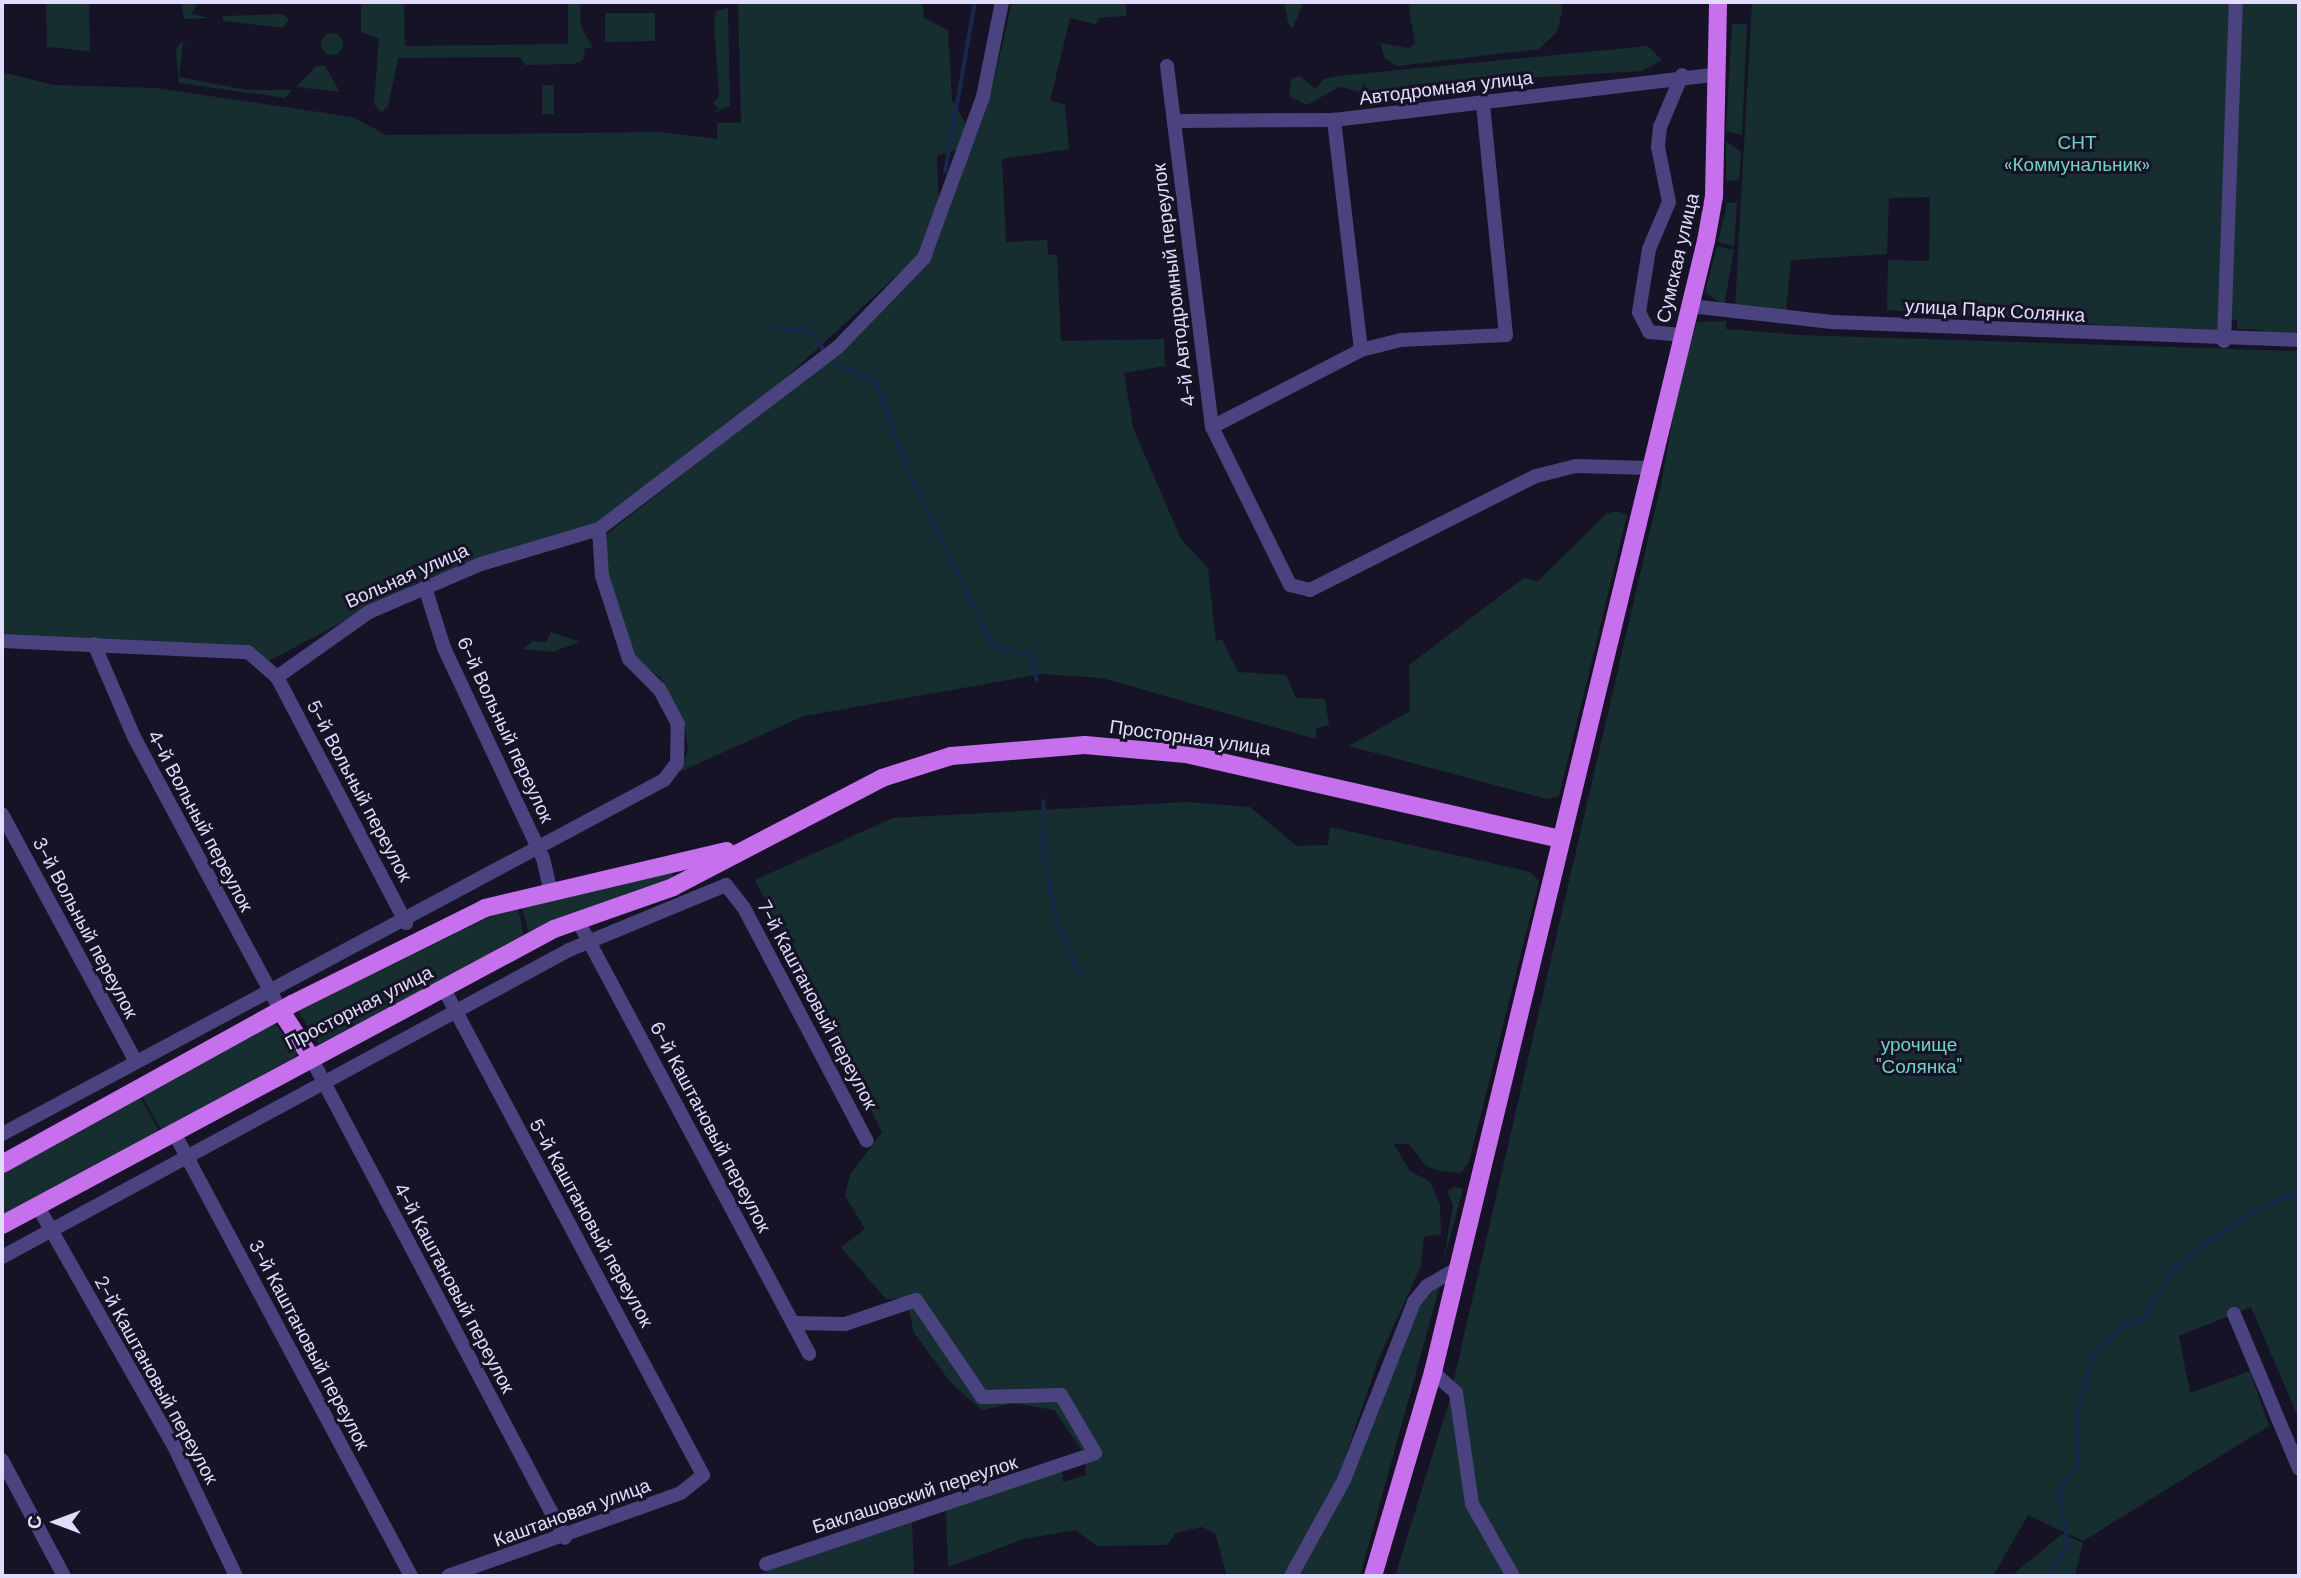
<!DOCTYPE html>
<html>
<head>
<meta charset="utf-8">
<style>
	body { margin:0 }
	#map { position:relative; width:2301px; height:1578px; overflow:hidden; background:#171326; font-family:"DM Sans",sans-serif }
	div>[style] { position:absolute }
	[style*='--x'] { left:calc(var(--x)*1px); top:calc(var(--y)*1px); width:calc(var(--w)*1px); rotate:calc(var(--a)*1deg) }
	.green>* { inset:0; background:#162e2f }
	.round { border-radius:50% }
	.stream>* { height:3.5px; margin:-1.75px; padding:0 1.75px; transform-origin:1.75px; border-radius:1.75px; background:#17284a }
	.minor>* { height:14px; margin:-7px; padding:0 7px; transform-origin:7px; border-radius:7px; background:#4a437f }
	.major>* { height:18px; margin:-9px; padding:0 9px; transform-origin:9px; border-radius:9px; background:#c770ed }
	span { translate:-50% -50%; white-space:nowrap; text-align:center; line-height:1.15; -webkit-text-stroke:6px #171326; paint-order:stroke }
	.street-label { font-size:19px; color:#e1dcfb }
	.park-label { font-size:19px; color:#70d3c1 }
	.frame { position:absolute; inset:0; border:4px solid #e1dcfb; pointer-events:none }
	.north { position:absolute; left:21px; top:1487px; width:70px; height:70px; -webkit-text-stroke:5px #171326; paint-order:stroke; rotate:270deg; font-size:19px; font-weight:700; line-height:28px; text-align:center; color:#e1dcfb }
	.north::after { content:''; display:block; margin:auto; width:24px; height:32px; background:#e1dcfb; clip-path:polygon(50% 0,100% 100%,50% 72%,0 100%) }
</style>
</head>
<body>
<div id="map">
	<div class="green">
		<div style="clip-path:polygon(46px 2px,89px 2px,90px 51px,47px 47px)"></div>
		<div style="clip-path:polygon(181px 2px,197px 3px,192px 14px,210px 18px,184px 19px)"></div>
		<div style="clip-path:polygon(404px 2px,405px 46px,568px 44px,568px 2px,580px 2px,581px 27px,593px 48px,585px 48px,583px 60px,573px 64px,525px 65px,520px 57px,398px 58px,388px 107px,381px 112px,374px 104px,379px 39px,361px 32px,361px 3px)"></div>
		<div style="clip-path:polygon(738px 2px,922px 2px,924px 18px,948px 30px,952px 100px,966px 124px,958px 149px,937px 156px,939px 210px,920px 254px,766px 396px,601px 521px,424px 579px,269px 661px,2px 635px,2px 72px,53px 85px,156px 88px,352px 117px,387px 135px,660px 132px,717px 139px,717px 123px,741px 123px)"></div>
		<div style="clip-path:polygon(1012px 2px,1126px 2px,1126px 16px,1098px 18px,1096px 24px,1070px 18px,1050px 101px,1065px 104px,1069px 149px,1002px 159px,1006px 242px,1047px 240px,1048px 255px,1057px 255px,1061px 341px,1164px 339px,1165px 366px,1124px 373px,1133px 428px,1181px 539px,1208px 568px,1216px 641px,1222px 639px,1238px 672px,1286px 675px,1296px 698px,1325px 699px,1329px 725px,1316px 728px,1316px 739px,1102px 678px,1042px 674px,804px 716px,679px 772px,688px 750px,684px 723px,660px 677px,636px 661px,605px 567px,607px 534px,844px 347px,934px 252px,990px 97px)"></div>
		<div style="clip-path:polygon(1284px 2px,1304px 2px,1292px 29px,1288px 23px)"></div>
		<div style="clip-path:polygon(1408px 2px,1562px 2px,1562px 12px,1557px 32px,1539px 49px,1398px 66px,1385px 59px,1380px 43px,1409px 48px,1415px 43px)"></div>
		<div style="clip-path:polygon(1752px 2px,2235px 2px,2223px 333px,1887px 310px,1888px 260px,1929px 261px,1930px 197px,1889px 198px,1887px 254px,1791px 260px,1786px 312px,1735px 309px)"></div>
		<div style="clip-path:polygon(2239px 2px,2299px 2px,2299px 335px,2266px 336px,2261px 330px,2237px 329px,2237px 320px,2226px 320px)"></div>
		<div style="clip-path:polygon(728px 8px,730px 106px,713px 113px,719px 109px,713px 103px,719px 96px,714px 21px,716px 11px)"></div>
		<div style="clip-path:polygon(605px 13px,655px 13px,655px 41px,605px 42px)"></div>
		<div style="clip-path:polygon(283px 14px,289px 20px,283px 28px,223px 21px,223px 16px)"></div>
		<div style="clip-path:polygon(1732px 24px,1747px 24px,1742px 135px,1726px 131px)"></div>
		<div class="round" style="left:321px;top:33px;width:22px;height:22px"></div>
		<div style="clip-path:polygon(181px 42px,191px 43px,183px 43px,179px 77px,247px 90px,292px 90px,285px 98px,179px 83px,176px 49px)"></div>
		<div style="clip-path:polygon(1648px 46px,1662px 60px,1642px 71px,1419px 84px,1412px 92px,1378px 95px,1339px 87px,1307px 105px,1289px 96px,1291px 79px,1300px 76px,1316px 89px,1324px 79px,1338px 76px)"></div>
		<div style="clip-path:polygon(316px 66px,325px 66px,340px 92px,296px 87px)"></div>
		<div style="clip-path:polygon(542px 85px,554px 85px,554px 114px,542px 114px)"></div>
		<div style="clip-path:polygon(1726px 141px,1741px 152px,1739px 180px,1726px 181px)"></div>
		<div style="clip-path:polygon(1727px 203px,1737px 203px,1734px 246px,1718px 242px)"></div>
		<div style="clip-path:polygon(1717px 246px,1734px 250px,1724px 306px,1705px 292px)"></div>
		<div style="clip-path:polygon(1726px 321px,1726px 329px,1798px 335px,2299px 351px,2299px 1419px,2251px 1307px,2179px 1336px,2190px 1393px,2250px 1371px,2269px 1426px,2083px 1541px,2028px 1515px,1993px 1576px,1395px 1576px,1448px 1405px,1663px 475px,1679px 381px,1697px 322px)"></div>
		<div style="clip-path:polygon(1617px 511px,1627px 515px,1559px 796px,1547px 799px,1349px 746px,1410px 711px,1409px 665px,1524px 578px,1538px 581px,1606px 514px)"></div>
		<div style="clip-path:polygon(551px 632px,580px 642px,552px 652px,523px 649px,533px 641px,546px 642px)"></div>
		<div style="clip-path:polygon(1187px 802px,1250px 807px,1297px 846px,1328px 845px,1330px 827px,1530px 872px,1539px 881px,1469px 1162px,1461px 1173px,1440px 1171px,1426px 1166px,1409px 1144px,1394px 1144px,1410px 1171px,1430px 1182px,1440px 1204px,1441px 1234px,1424px 1237px,1421px 1266px,1379px 1358px,1339px 1475px,1284px 1576px,1227px 1576px,1215px 1533px,1202px 1527px,1176px 1533px,1167px 1545px,1097px 1546px,1075px 1530px,1024px 1539px,948px 1567px,946px 1510px,1062px 1470px,1063px 1482px,1086px 1475px,1085px 1455px,1054px 1410px,1013px 1403px,982px 1410px,951px 1383px,914px 1333px,906px 1298px,886px 1299px,841px 1247px,865px 1229px,845px 1196px,850px 1175px,882px 1132px,755px 880px,893px 818px)"></div>
		<div style="clip-path:polygon(672px 873px,675px 878px,529px 934px,521px 903px)"></div>
		<div style="clip-path:polygon(517px 904px,524px 937px,319px 1044px,297px 1010px)"></div>
		<div style="clip-path:polygon(273px 1022px,298px 1051px,295px 1057px,161px 1130px,141px 1094px)"></div>
		<div style="clip-path:polygon(139px 1095px,159px 1131px,2px 1218px,2px 1171px)"></div>
		<div style="clip-path:polygon(1455px 1187px,1463px 1189px,1443px 1263px,1453px 1205px,1447px 1191px)"></div>
		<div style="clip-path:polygon(1440px 1285px,1360px 1576px,1296px 1576px,1418px 1302px)"></div>
		<div style="clip-path:polygon(912px 1522px,914px 1576px,753px 1576px)"></div>
		<div style="clip-path:polygon(2062px 1534px,2083px 1543px,2075px 1576px,2011px 1576px)"></div>
	</div>
	<div class="stream">
		<div style="--x:945;--y:172;--w:173;--a:-80"></div>
		<div style="--x:772;--y:327;--w:38;--a:6"></div>
		<div style="--x:810;--y:331;--w:21;--a:53"></div>
		<div style="--x:836;--y:365;--w:42;--a:21"></div>
		<div style="--x:875;--y:380;--w:90;--a:69.7"></div>
		<div style="--x:906;--y:464;--w:199;--a:64.5"></div>
		<div style="--x:992;--y:644;--w:42;--a:16.7"></div>
		<div style="--x:1032;--y:656;--w:25;--a:78"></div>
		<div style="--x:1044;--y:801;--w:50;--a:91.1"></div>
		<div style="--x:1043;--y:851;--w:71;--a:78.7"></div>
		<div style="--x:1057;--y:921;--w:61;--a:66.8"></div>
		<div style="--x:2049;--y:1576;--w:36;--a:-58"></div>
		<div style="--x:2068;--y:1546;--w:57;--a:-99.1"></div>
		<div style="--x:2059;--y:1490;--w:31;--a:-52"></div>
		<div style="--x:2078;--y:1466;--w:56;--a:-90"></div>
		<div style="--x:2078;--y:1410;--w:59;--a:-74.3"></div>
		<div style="--x:2094;--y:1353;--w:38;--a:-43"></div>
		<div style="--x:2122;--y:1327;--w:21;--a:-17"></div>
		<div style="--x:2142;--y:1321;--w:63;--a:-58.6"></div>
		<div style="--x:2175;--y:1267;--w:92;--a:-35.8"></div>
		<div style="--x:2250;--y:1213;--w:53;--a:-23.2"></div>
	</div>
	<div class="minor">
		<div style="--x:1167;--y:66;--w:364;--a:82.9"></div>
		<div style="--x:1212;--y:427;--w:176;--a:63.7"></div>
		<div style="--x:1290;--y:585;--w:21;--a:14"></div>
		<div style="--x:1310;--y:590;--w:253;--a:-26.8"></div>
		<div style="--x:1536;--y:476;--w:41;--a:-14"></div>
		<div style="--x:1576;--y:466;--w:73;--a:1.6"></div>
		<div style="--x:1682;--y:75;--w:56;--a:112.9"></div>
		<div style="--x:1660;--y:127;--w:20;--a:96"></div>
		<div style="--x:1658;--y:147;--w:56;--a:78.7"></div>
		<div style="--x:1669;--y:202;--w:51;--a:113.1"></div>
		<div style="--x:1649;--y:249;--w:64;--a:99"></div>
		<div style="--x:1639;--y:312;--w:22;--a:63"></div>
		<div style="--x:1649;--y:332;--w:33;--a:5"></div>
		<div style="--x:1178;--y:121;--w:156;--a:-0.4"></div>
		<div style="--x:1334;--y:120;--w:387;--a:-6.8"></div>
		<div style="--x:1690;--y:306;--w:143;--a:6.4"></div>
		<div style="--x:1832;--y:322;--w:467;--a:2.2"></div>
		<div style="--x:2224;--y:341;--w:339;--a:-88"></div>
		<div style="--x:1361;--y:350;--w:41;--a:-14"></div>
		<div style="--x:1401;--y:340;--w:105;--a:-2.7"></div>
		<div style="--x:1506;--y:335;--w:233;--a:-95.7"></div>
		<div style="--x:1212;--y:427;--w:168;--a:-27.3"></div>
		<div style="--x:1361;--y:350;--w:232;--a:-96.7"></div>
		<div style="--x:425;--y:587;--w:64;--a:72.7"></div>
		<div style="--x:444;--y:648;--w:232;--a:64.8"></div>
		<div style="--x:543;--y:858;--w:31;--a:77"></div>
		<div style="--x:2;--y:641;--w:246;--a:2.6"></div>
		<div style="--x:248;--y:652;--w:38;--a:41"></div>
		<div style="--x:277;--y:677;--w:278;--a:62.3"></div>
		<div style="--x:94;--y:644;--w:101;--a:66.7"></div>
		<div style="--x:134;--y:737;--w:311;--a:61.8"></div>
		<div style="--x:277;--y:677;--w:113;--a:-35.2"></div>
		<div style="--x:369;--y:612;--w:122;--a:-23.2"></div>
		<div style="--x:481;--y:564;--w:123;--a:-16.5"></div>
		<div style="--x:2;--y:814;--w:280;--a:61.6"></div>
		<div style="--x:577;--y:919;--w:493;--a:61.9"></div>
		<div style="--x:444;--y:989;--w:551;--a:61.95"></div>
		<div style="--x:703;--y:1475;--w:28;--a:141"></div>
		<div style="--x:681;--y:1493;--w:247;--a:160.4"></div>
		<div style="--x:310;--y:1056;--w:545;--a:62.12"></div>
		<div style="--x:173;--y:1131;--w:505;--a:61.86"></div>
		<div style="--x:2;--y:1134;--w:751;--a:-28.14"></div>
		<div style="--x:664;--y:780;--w:21;--a:-53"></div>
		<div style="--x:677;--y:763;--w:39;--a:-89"></div>
		<div style="--x:678;--y:724;--w:40;--a:-118"></div>
		<div style="--x:659;--y:689;--w:42;--a:-135"></div>
		<div style="--x:629;--y:659;--w:87;--a:-108"></div>
		<div style="--x:602;--y:576;--w:47;--a:-93.7"></div>
		<div style="--x:599;--y:529;--w:299;--a:-37.3"></div>
		<div style="--x:837;--y:348;--w:125;--a:-46"></div>
		<div style="--x:924;--y:258;--w:171;--a:-69.9"></div>
		<div style="--x:983;--y:97;--w:97;--a:-78.7"></div>
		<div style="--x:37;--y:1205;--w:275;--a:60.4"></div>
		<div style="--x:173;--y:1444;--w:146;--a:64.5"></div>
		<div style="--x:2;--y:1257;--w:645;--a:-28.43"></div>
		<div style="--x:569;--y:950;--w:170;--a:-22.5"></div>
		<div style="--x:726;--y:885;--w:29;--a:52"></div>
		<div style="--x:744;--y:908;--w:263;--a:62.2"></div>
		<div style="--x:2234;--y:1314;--w:168;--a:67.2"></div>
		<div style="--x:1433;--y:1372;--w:31;--a:42"></div>
		<div style="--x:1456;--y:1393;--w:112;--a:81.8"></div>
		<div style="--x:1472;--y:1504;--w:83;--a:60.3"></div>
		<div style="--x:2;--y:1460;--w:132;--a:61.9"></div>
		<div style="--x:766;--y:1564;--w:347;--a:-18.6"></div>
		<div style="--x:1095;--y:1453;--w:67;--a:-120.4"></div>
		<div style="--x:1061;--y:1395;--w:79;--a:178.5"></div>
		<div style="--x:982;--y:1397;--w:117;--a:-124.2"></div>
		<div style="--x:916;--y:1300;--w:75;--a:161.3"></div>
		<div style="--x:845;--y:1324;--w:52;--a:-178.9"></div>
		<div style="--x:1291;--y:1576;--w:110;--a:-61.1"></div>
		<div style="--x:1344;--y:1480;--w:191;--a:-68.5"></div>
		<div style="--x:1414;--y:1302;--w:21;--a:-51"></div>
		<div style="--x:1427;--y:1286;--w:34;--a:-30"></div>
	</div>
	<div class="major">
		<div style="--x:281;--y:1011;--w:54;--a:57.2"></div>
		<div style="--x:2;--y:1164;--w:331;--a:-28.9"></div>
		<div style="--x:292;--y:1004;--w:216;--a:-26.4"></div>
		<div style="--x:485;--y:908;--w:248;--a:-13.3"></div>
		<div style="--x:2;--y:1225;--w:626;--a:-28.2"></div>
		<div style="--x:554;--y:929;--w:126;--a:-19.4"></div>
		<div style="--x:673;--y:887;--w:236;--a:-27.5"></div>
		<div style="--x:882;--y:778;--w:72;--a:-17.7"></div>
		<div style="--x:951;--y:756;--w:134;--a:-4.7"></div>
		<div style="--x:1085;--y:745;--w:101;--a:5.1"></div>
		<div style="--x:1186;--y:754;--w:384;--a:12.8"></div>
		<div style="--x:1373;--y:1576;--w:213;--a:-73.6"></div>
		<div style="--x:1433;--y:1372;--w:1163;--a:-76.43"></div>
		<div style="--x:1706;--y:241;--w:46;--a:-79.9"></div>
		<div style="--x:1714;--y:196;--w:194;--a:-88.8"></div>
	</div>
	<div class="street-label">
		<span style="left:1446px;top:88px;rotate:-7deg">Автодромная улица</span>
		<span style="left:1678px;top:258px;rotate:-77deg">Сумская улица</span>
		<span style="left:1174px;top:285px;rotate:-97deg">4-й Автодромный переулок</span>
		<span style="left:1995px;top:311px;rotate:3deg">улица Парк Солянка</span>
		<span style="left:407px;top:576px;rotate:-24deg">Вольная улица</span>
		<span style="left:505px;top:730px;rotate:65deg">6-й Вольный переулок</span>
		<span style="left:1190px;top:738px;rotate:8deg">Просторная улица</span>
		<span style="left:359px;top:791px;rotate:62deg">5-й Вольный переулок</span>
		<span style="left:200px;top:821px;rotate:62deg">4-й Вольный переулок</span>
		<span style="left:85px;top:928px;rotate:62deg">3-й Вольный переулок</span>
		<span style="left:817px;top:1005px;rotate:62deg">7-й Каштановый переулок</span>
		<span style="left:359px;top:1008px;rotate:-27deg">Просторная улица</span>
		<span style="left:710px;top:1127px;rotate:62deg">6-й Каштановый переулок</span>
		<span style="left:591px;top:1223px;rotate:61deg">5-й Каштановый переулок</span>
		<span style="left:454px;top:1288px;rotate:62deg">4-й Каштановый переулок</span>
		<span style="left:309px;top:1345px;rotate:62deg">3-й Каштановый переулок</span>
		<span style="left:156px;top:1380px;rotate:61deg">2-й Каштановый переулок</span>
		<span style="left:915px;top:1495px;rotate:-18deg">Баклашовский переулок</span>
		<span style="left:572px;top:1513px;rotate:-20deg">Каштановая улица</span>
	</div>
	<div class="park-label">
		<span style="left:2077px;top:154px">СНТ<br>«Коммунальник»</span>
		<span style="left:1919px;top:1056px">урочище<br>"Солянка"</span>
	</div>
	<div class="frame"></div>
	<div class="north">С</div>
</div>
</body>
</html>
